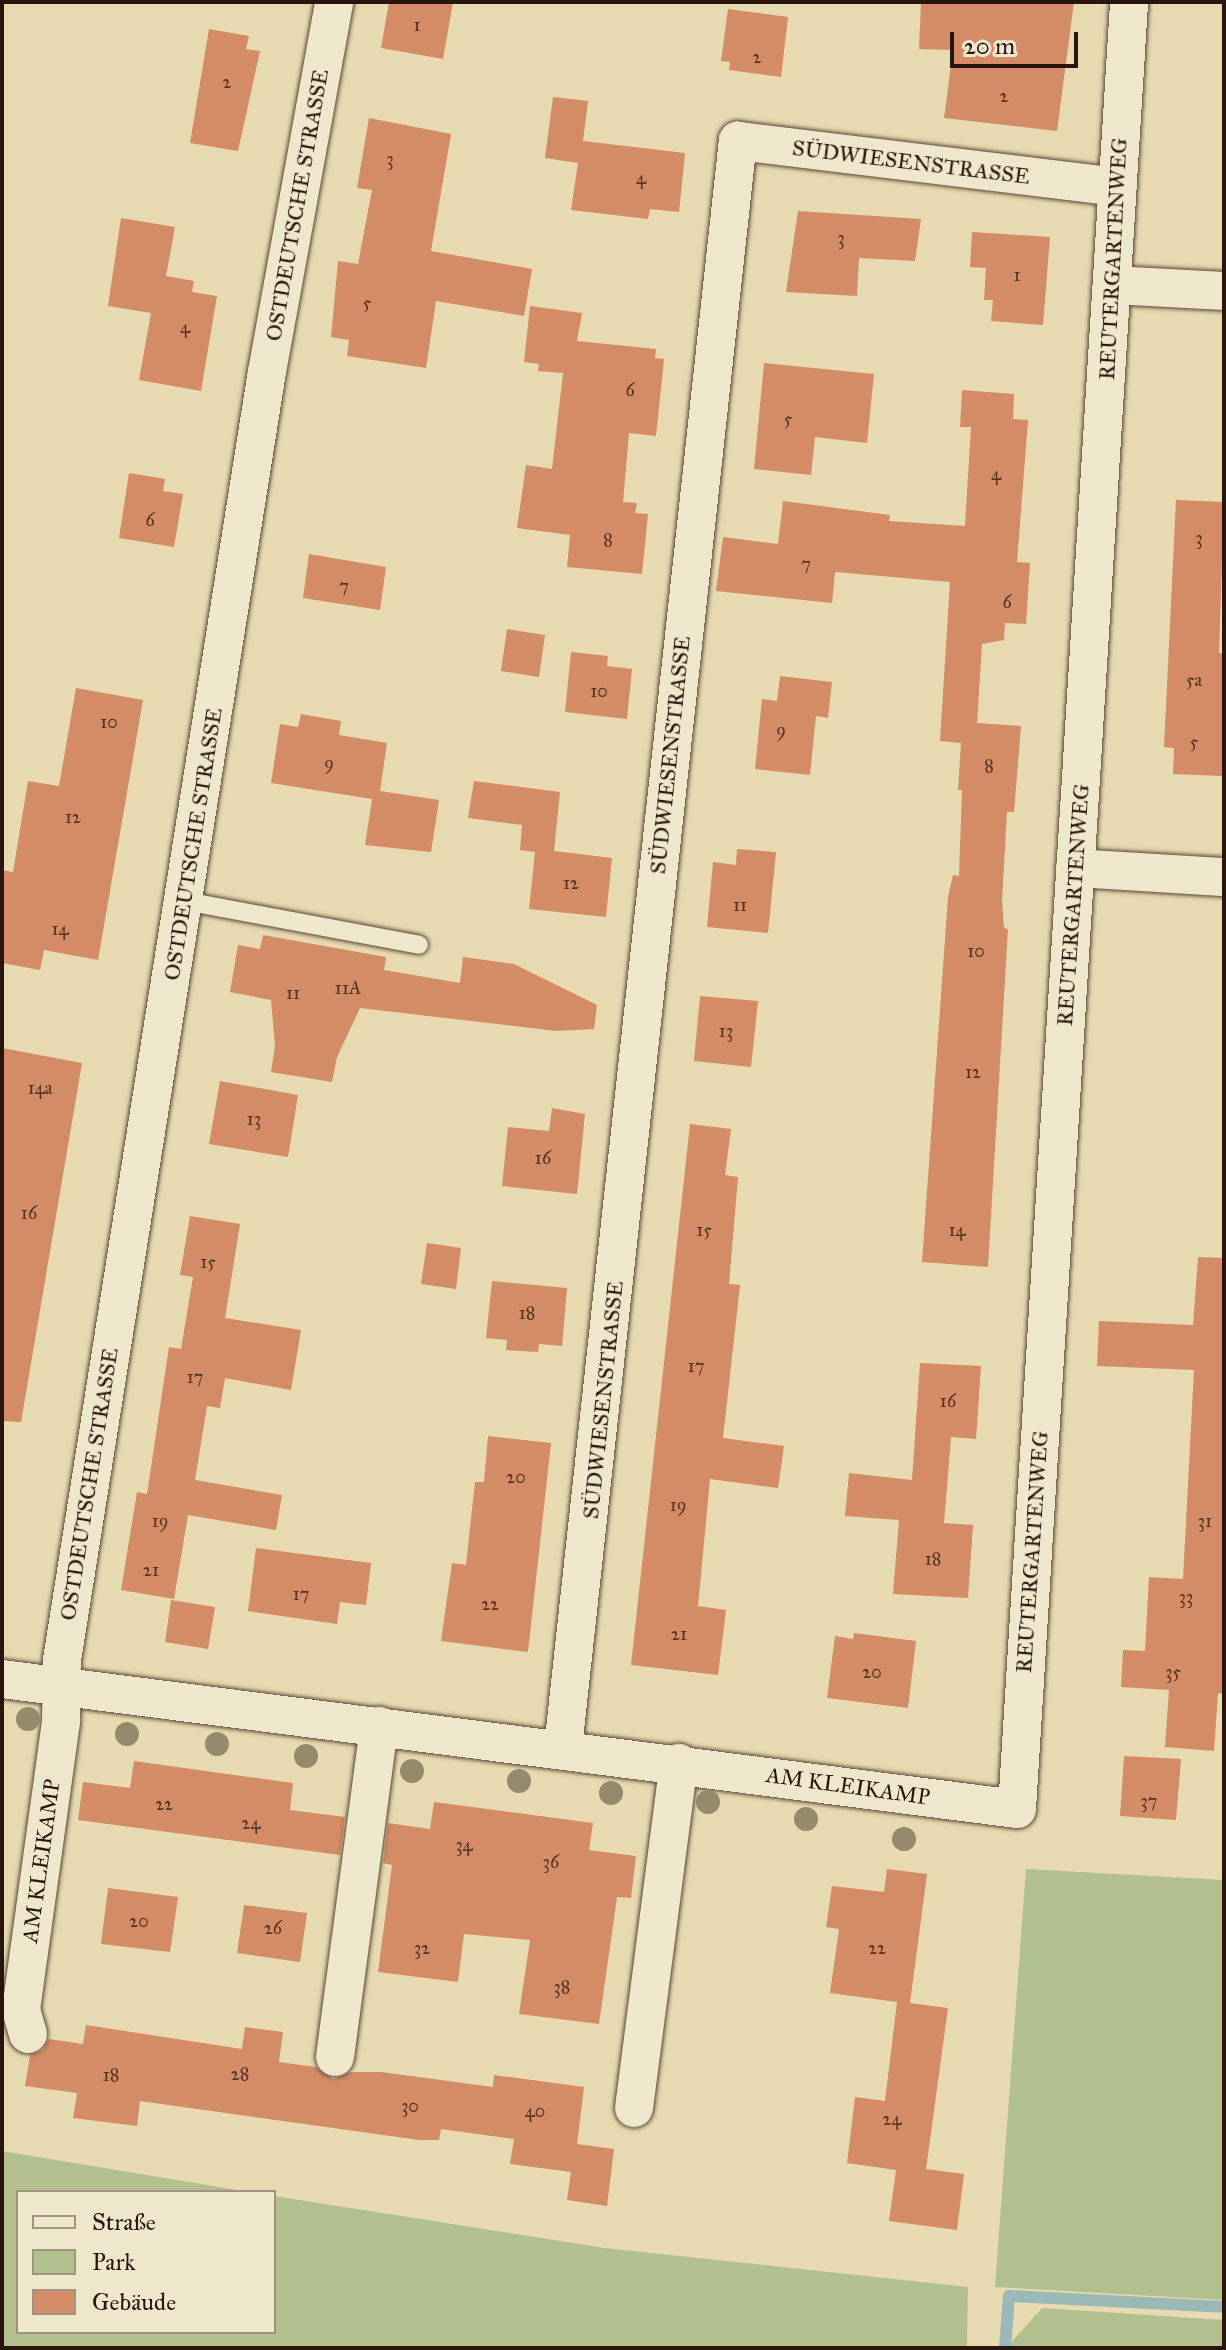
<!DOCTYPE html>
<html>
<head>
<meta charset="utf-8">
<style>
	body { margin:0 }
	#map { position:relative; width:1226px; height:2350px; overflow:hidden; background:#e7dab0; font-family:"IM FELL Great Primer",serif }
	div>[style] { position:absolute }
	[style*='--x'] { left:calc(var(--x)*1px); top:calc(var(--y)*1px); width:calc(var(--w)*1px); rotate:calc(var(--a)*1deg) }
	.green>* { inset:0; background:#b2c08d }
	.stream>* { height:12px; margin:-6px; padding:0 6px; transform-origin:6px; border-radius:6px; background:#9ab8b5 }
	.building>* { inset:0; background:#d38c65 }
	.roads { filter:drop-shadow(0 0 2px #584636) drop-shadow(0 0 2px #584636) }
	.service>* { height:18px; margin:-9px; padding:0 9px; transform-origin:9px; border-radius:9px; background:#efe7cc }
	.minor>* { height:38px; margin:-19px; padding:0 19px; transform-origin:19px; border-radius:19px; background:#efe7cc }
	.trees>* { width:24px; height:24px; margin:-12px; border-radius:50%; background:#958a6b }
	span { translate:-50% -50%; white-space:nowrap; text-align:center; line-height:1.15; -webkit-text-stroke:6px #efe7cc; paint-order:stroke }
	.number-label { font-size:18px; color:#543323 }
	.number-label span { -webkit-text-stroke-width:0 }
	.street-label { font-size:22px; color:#29150d }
	.frame { position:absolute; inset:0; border:4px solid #29150d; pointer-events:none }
	.legend { position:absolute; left:16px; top:2190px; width:260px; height:144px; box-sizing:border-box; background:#efe7cc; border:2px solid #a09380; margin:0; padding:10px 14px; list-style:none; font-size:24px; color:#29150d }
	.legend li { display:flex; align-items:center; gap:16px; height:40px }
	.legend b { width:40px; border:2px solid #a09380 }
	.scale { position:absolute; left:950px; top:32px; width:128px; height:36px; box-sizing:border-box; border:4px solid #29150d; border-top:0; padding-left:10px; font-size:24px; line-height:28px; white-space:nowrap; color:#29150d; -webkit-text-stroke:6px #efe7cc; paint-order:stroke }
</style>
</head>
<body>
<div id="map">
	<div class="green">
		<div style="clip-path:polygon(1026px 1869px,1224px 1880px,1224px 2300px,995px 2287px)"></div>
		<div style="clip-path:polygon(2px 2151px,249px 2192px,18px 2192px,18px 2332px,274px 2332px,274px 2196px,605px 2248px,968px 2287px,967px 2348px,2px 2348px)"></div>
		<div style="clip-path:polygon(1042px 2308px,1224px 2320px,1224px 2348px,1006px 2348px)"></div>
	</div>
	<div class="stream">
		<div style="--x:1005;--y:2348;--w:52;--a:-85.6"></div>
		<div style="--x:1009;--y:2296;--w:215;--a:2.9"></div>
	</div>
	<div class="building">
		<div style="clip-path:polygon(389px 2px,453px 2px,443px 59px,381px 48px)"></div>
		<div style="clip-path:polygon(921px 2px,1074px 2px,1057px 131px,944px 118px,953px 50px,919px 49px)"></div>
		<div style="clip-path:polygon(728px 9px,788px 17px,781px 77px,729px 70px,730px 62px,721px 61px)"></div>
		<div style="clip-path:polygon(209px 29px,249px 36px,246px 49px,260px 51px,238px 151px,190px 143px)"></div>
		<div style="clip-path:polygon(553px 97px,588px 101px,583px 141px,685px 153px,679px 212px,650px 209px,648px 219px,571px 210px,578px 163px,545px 158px)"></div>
		<div style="clip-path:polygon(369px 118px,451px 134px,431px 251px,532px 269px,524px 316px,436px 301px,426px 368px,347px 356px,349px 340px,331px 337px,338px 261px,358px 264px,372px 190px,357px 188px)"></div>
		<div style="clip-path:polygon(798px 211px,921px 219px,915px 261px,859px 258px,857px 296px,786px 292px)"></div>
		<div style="clip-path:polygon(121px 218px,175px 227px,166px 276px,194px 281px,192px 292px,217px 296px,201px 391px,139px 380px,151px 313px,108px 306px)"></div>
		<div style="clip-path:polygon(972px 232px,1050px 237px,1043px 325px,991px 321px,993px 300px,984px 300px,986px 268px,970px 267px)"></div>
		<div style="clip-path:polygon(530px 306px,582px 313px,577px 341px,656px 349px,655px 358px,664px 359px,656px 436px,629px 433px,623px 502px,637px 503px,635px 513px,648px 514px,642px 574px,567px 567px,570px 535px,517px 528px,526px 465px,552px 469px,563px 373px,538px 371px,539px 364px,524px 362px)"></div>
		<div style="clip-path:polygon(764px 363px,874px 374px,867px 443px,815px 437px,811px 475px,754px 469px)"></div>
		<div style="clip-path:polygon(962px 390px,1014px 394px,1013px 419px,1028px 420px,1017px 562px,1030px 563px,1026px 624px,1005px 623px,1004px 640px,982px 644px,977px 723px,1021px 726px,1014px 812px,1007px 812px,1002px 901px,1004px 928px,1008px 929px,988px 1267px,922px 1262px,948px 897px,953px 875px,959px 876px,962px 790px,958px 790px,961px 743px,940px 741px,950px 582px,835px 572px,832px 603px,716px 591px,723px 537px,778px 544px,783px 501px,890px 515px,889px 521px,965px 526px,971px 427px,960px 427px)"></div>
		<div style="clip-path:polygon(129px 473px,165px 479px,163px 491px,183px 494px,174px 547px,119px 538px)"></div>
		<div style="clip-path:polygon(1176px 500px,1224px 502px,1219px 653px,1224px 653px,1222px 776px,1173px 774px,1174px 748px,1164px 747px)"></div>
		<div style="clip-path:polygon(309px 554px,386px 567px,380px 610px,303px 598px)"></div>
		<div style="clip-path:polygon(507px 629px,545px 635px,539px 677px,501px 671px)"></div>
		<div style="clip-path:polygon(571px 652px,608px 656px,607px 666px,632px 669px,627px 719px,565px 712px)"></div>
		<div style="clip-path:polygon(780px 676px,832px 682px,828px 718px,816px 716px,810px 775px,755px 769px,762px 699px,777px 701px)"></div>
		<div style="clip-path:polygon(76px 688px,143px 700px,98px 960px,44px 950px,40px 970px,2px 963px,2px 870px,13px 872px,28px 781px,59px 786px)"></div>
		<div style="clip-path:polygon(301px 714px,341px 721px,339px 735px,387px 743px,380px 791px,439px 800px,431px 852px,365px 845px,372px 799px,271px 783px,280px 724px,298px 727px)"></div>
		<div style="clip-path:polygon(474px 781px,560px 792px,554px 851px,612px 858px,606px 917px,529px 909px,535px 852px,520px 850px,522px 825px,468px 818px)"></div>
		<div style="clip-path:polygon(737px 849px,776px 852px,768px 933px,707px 927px,713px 862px,736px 865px)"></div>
		<div style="clip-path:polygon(263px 935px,386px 957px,384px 970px,460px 983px,463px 957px,514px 964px,597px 1005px,594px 1029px,556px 1031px,360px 1008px,337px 1057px,332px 1082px,271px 1072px,275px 1046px,271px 1000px,230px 992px,238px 945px,260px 949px)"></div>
		<div style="clip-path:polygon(700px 996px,758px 1001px,751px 1067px,694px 1061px)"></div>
		<div style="clip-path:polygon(2px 1048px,82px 1063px,21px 1422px,2px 1421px)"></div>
		<div style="clip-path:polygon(220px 1081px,298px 1095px,288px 1157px,209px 1144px)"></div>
		<div style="clip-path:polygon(552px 1108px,585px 1114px,577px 1194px,502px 1186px,508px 1127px,549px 1131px)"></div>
		<div style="clip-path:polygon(690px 1124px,731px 1129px,725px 1175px,738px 1177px,729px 1284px,740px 1285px,723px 1438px,784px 1446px,778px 1488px,710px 1479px,698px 1606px,726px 1610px,718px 1675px,631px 1665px)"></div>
		<div style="clip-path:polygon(190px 1216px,240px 1224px,225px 1318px,301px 1330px,291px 1390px,225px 1378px,220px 1408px,207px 1406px,195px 1480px,282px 1495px,276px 1530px,188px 1515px,174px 1599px,121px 1590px,137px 1492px,147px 1494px,169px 1347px,181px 1349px,193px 1277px,180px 1275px)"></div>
		<div style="clip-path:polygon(427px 1243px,461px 1248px,456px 1289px,421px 1284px)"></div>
		<div style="clip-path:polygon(1198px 1257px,1224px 1258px,1224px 1694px,1218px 1693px,1214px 1751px,1165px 1747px,1169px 1690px,1121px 1687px,1123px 1650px,1145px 1651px,1149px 1577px,1183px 1579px,1194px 1370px,1097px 1366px,1099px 1321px,1193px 1325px)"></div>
		<div style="clip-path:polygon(492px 1281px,567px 1288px,562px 1346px,539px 1344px,538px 1352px,506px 1350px,507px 1340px,486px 1338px)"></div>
		<div style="clip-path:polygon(920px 1363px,981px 1366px,976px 1439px,951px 1437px,944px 1523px,973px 1525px,968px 1598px,893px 1594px,899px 1520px,845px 1516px,849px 1473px,912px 1480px)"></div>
		<div style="clip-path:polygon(488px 1436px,551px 1443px,528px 1652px,441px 1641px,452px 1563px,466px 1565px,475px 1482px,484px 1482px)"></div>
		<div style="clip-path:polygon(256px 1548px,371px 1563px,366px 1605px,340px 1602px,337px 1624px,248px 1611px)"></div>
		<div style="clip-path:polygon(171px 1600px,215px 1607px,208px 1649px,165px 1642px)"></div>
		<div style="clip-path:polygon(854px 1633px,916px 1641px,908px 1708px,827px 1698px,835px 1636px,853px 1639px)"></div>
		<div style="clip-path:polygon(1124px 1756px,1181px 1759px,1176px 1820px,1120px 1816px)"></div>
		<div style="clip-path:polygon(134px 1761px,293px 1783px,290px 1810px,345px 1817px,340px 1855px,78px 1820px,83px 1782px,130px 1788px)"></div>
		<div style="clip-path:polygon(434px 1802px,593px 1823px,589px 1850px,636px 1856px,631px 1898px,617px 1897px,599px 2024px,519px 2014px,530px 1940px,464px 1934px,458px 1982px,378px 1972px,392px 1865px,383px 1863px,388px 1823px,430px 1829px)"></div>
		<div style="clip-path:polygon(887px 1869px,927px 1874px,910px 2003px,948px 2008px,926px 2169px,964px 2174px,957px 2230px,889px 2221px,896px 2170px,847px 2163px,855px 2097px,885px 2101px,897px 2002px,830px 1993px,839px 1929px,826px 1927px,832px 1886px,884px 1892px)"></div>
		<div style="clip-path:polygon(108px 1888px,178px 1897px,170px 1952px,101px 1944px)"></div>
		<div style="clip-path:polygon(244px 1905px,307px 1913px,300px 1962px,237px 1953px)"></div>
		<div style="clip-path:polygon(86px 2025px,242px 2049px,245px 2027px,283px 2032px,279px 2062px,316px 2067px,333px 2079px,351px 2072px,381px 2072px,493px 2087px,494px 2075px,584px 2087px,577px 2144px,614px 2149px,607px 2206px,567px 2200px,571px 2172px,510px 2164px,514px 2139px,441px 2129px,439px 2140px,419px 2140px,140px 2101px,137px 2126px,73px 2118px,77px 2093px,25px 2086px,30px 2055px,43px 2050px,49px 2039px,83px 2044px)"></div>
	</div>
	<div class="roads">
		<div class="service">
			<div style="--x:185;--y:901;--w:238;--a:10.6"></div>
		</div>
		<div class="minor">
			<div style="--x:1113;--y:285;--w:111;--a:3.1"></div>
			<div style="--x:1075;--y:868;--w:149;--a:3.5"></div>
			<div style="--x:2;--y:1679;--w:1023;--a:7.3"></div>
			<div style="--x:1017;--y:1809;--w:1810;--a:-86.45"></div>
			<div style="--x:563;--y:1748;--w:1617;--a:-83.79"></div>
			<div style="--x:738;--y:141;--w:381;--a:6.9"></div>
			<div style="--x:28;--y:2034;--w:25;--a:-106"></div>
			<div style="--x:21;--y:2010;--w:293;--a:-82.1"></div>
			<div style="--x:61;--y:1720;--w:60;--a:-89"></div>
			<div style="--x:62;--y:1660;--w:1304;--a:-80.96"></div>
			<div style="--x:267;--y:372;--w:376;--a:-79.7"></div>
			<div style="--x:335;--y:2057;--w:334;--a:-82.4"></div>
			<div style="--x:634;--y:2108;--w:348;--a:-82.6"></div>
		</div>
	</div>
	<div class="trees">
		<div style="left:28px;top:1719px"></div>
		<div style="left:127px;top:1734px"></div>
		<div style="left:217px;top:1744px"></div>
		<div style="left:306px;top:1756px"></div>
		<div style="left:412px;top:1771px"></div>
		<div style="left:519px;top:1781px"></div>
		<div style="left:611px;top:1793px"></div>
		<div style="left:708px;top:1802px"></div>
		<div style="left:806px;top:1819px"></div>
		<div style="left:904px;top:1839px"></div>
	</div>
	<div class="number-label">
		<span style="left:417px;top:25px">1</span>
		<span style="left:757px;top:57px">2</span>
		<span style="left:227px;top:82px">2</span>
		<span style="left:1004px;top:96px">2</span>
		<span style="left:390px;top:159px">3</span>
		<span style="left:641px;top:178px">4</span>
		<span style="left:841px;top:238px">3</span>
		<span style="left:1017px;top:275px">1</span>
		<span style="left:367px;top:303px">5</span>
		<span style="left:185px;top:327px">4</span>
		<span style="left:630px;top:390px">6</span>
		<span style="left:788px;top:419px">5</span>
		<span style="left:996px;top:474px">4</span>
		<span style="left:150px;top:520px">6</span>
		<span style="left:1199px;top:538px">3</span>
		<span style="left:608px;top:540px">8</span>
		<span style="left:806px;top:564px">7</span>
		<span style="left:344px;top:586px">7</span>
		<span style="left:1007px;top:602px">6</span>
		<span style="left:1194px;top:680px">5a</span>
		<span style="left:599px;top:691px">10</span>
		<span style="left:109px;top:722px">10</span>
		<span style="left:781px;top:730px">9</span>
		<span style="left:1194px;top:742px">5</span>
		<span style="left:329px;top:763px">9</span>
		<span style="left:989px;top:766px">8</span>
		<span style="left:73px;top:817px">12</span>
		<span style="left:571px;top:883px">12</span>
		<span style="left:740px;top:905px">11</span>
		<span style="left:60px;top:929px">14</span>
		<span style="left:976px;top:951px">10</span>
		<span style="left:348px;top:988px">11A</span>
		<span style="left:293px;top:993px">11</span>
		<span style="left:726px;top:1031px">13</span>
		<span style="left:973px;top:1072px">12</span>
		<span style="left:40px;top:1088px">14a</span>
		<span style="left:254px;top:1119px">13</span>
		<span style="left:543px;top:1158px">16</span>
		<span style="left:29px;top:1213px">16</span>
		<span style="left:704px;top:1230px">15</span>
		<span style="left:957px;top:1230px">14</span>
		<span style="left:208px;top:1262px">15</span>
		<span style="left:527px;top:1313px">18</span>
		<span style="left:696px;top:1366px">17</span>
		<span style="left:195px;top:1377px">17</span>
		<span style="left:948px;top:1401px">16</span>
		<span style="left:516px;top:1477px">20</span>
		<span style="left:678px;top:1505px">19</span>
		<span style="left:160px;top:1521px">19</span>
		<span style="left:1205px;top:1521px">31</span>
		<span style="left:933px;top:1559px">18</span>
		<span style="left:151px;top:1570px">21</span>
		<span style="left:301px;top:1594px">17</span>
		<span style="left:1186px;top:1597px">33</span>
		<span style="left:490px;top:1604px">22</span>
		<span style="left:679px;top:1634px">21</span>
		<span style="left:872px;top:1672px">20</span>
		<span style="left:1173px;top:1672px">35</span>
		<span style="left:1149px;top:1801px">37</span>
		<span style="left:164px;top:1804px">22</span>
		<span style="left:251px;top:1823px">24</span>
		<span style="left:464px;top:1845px">34</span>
		<span style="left:551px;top:1862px">36</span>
		<span style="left:139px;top:1921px">20</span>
		<span style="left:273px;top:1928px">26</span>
		<span style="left:422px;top:1948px">32</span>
		<span style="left:877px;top:1948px">22</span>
		<span style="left:562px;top:1987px">38</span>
		<span style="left:240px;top:2074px">28</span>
		<span style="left:111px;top:2075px">18</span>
		<span style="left:410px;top:2106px">30</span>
		<span style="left:535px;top:2111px">40</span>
		<span style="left:892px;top:2119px">24</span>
	</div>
	<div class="street-label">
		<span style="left:911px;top:162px;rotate:7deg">SÜDWIESENSTRASSE</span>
		<span style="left:297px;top:205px;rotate:-80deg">OSTDEUTSCHE STRASSE</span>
		<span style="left:1113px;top:259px;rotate:-87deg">REUTERGARTENWEG</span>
		<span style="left:670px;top:755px;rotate:-84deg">SÜDWIESENSTRASSE</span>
		<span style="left:193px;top:844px;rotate:-81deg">OSTDEUTSCHE STRASSE</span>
		<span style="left:1073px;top:905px;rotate:-86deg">REUTERGARTENWEG</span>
		<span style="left:603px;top:1400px;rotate:-84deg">SÜDWIESENSTRASSE</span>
		<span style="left:89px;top:1484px;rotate:-81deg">OSTDEUTSCHE STRASSE</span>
		<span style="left:1032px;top:1552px;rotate:-86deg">REUTERGARTENWEG</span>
		<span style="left:848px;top:1786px;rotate:8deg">AM KLEIKAMP</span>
		<span style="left:41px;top:1861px;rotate:-82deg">AM KLEIKAMP</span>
	</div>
	<div class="frame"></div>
	<ul class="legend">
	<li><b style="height:10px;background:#efe7cc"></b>Straße</li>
	<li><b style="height:22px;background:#b2c08d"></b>Park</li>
	<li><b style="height:22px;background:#d38c65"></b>Gebäude</li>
	</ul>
	<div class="scale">20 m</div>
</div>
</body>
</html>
